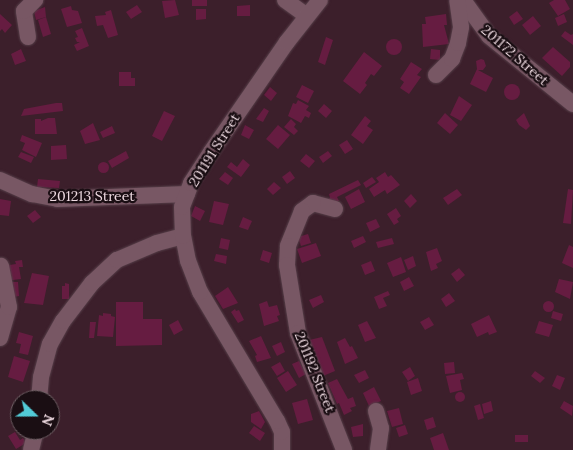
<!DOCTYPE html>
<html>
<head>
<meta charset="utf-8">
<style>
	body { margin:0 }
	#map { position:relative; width:573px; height:450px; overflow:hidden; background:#3c1f2b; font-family:Lora,serif }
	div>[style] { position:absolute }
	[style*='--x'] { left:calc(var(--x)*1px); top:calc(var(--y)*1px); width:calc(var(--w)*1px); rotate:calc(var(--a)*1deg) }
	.building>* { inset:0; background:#661c41 }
	.round { border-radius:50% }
	.roads { filter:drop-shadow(0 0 1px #563f49) drop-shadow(0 0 1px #563f49) }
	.minor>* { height:16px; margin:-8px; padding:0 8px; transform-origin:8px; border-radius:8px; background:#785764 }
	span { translate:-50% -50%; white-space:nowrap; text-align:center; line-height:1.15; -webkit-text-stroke:4.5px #1a0e13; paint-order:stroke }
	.street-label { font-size:14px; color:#eedae1 }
	.north { position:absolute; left:10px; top:390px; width:50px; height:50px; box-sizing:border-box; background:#1a0e13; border:1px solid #6f6065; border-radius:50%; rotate:112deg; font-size:14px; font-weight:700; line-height:20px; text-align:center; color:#eedae1 }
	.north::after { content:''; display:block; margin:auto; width:18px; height:22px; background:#52cbd7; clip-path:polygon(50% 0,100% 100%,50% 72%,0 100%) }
</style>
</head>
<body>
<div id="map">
	<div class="building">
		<div style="clip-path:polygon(175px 0,179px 15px,165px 18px,162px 1px)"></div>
		<div style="clip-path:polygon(192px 0,207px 0,207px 6px,192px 6px)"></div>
		<div style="clip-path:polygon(554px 0,565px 0,570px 9px,558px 16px,549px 3px)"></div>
		<div style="clip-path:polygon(137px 5px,142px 12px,131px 19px,126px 12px)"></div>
		<div style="clip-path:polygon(250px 5px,250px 16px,237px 16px,237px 6px)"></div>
		<div style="clip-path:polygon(71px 6px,72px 10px,78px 11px,82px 23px,67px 27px,61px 9px)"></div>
		<div style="clip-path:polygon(45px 7px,46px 17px,36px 20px,34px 11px)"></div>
		<div style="clip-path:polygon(196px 9px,206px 9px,206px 19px,196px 20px)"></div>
		<div style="clip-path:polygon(111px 10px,118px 35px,108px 38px,103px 25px,97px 26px,95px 16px,106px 15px,105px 12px)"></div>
		<div style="clip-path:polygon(517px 11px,523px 19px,514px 25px,509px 17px)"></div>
		<div style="clip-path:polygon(0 14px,12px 25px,5px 33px,2px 29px,0 31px)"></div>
		<div style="clip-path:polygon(446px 14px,447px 25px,444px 25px,449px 44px,423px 47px,422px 24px,426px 24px,425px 17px)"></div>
		<div style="clip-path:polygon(564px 14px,567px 22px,558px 26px,555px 18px)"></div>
		<div style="clip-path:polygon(533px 16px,541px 26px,530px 35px,522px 25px)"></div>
		<div style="clip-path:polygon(46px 17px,51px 34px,43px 37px,38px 20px)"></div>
		<div style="clip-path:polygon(82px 28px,89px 46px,77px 51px,74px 45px,80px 42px,77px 42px,75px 38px,78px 37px,75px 31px)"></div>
		<div style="clip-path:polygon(565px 31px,571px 35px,573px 34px,573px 45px,561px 36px)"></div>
		<div style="clip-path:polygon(326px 37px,333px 40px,325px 65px,318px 62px)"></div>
		<div class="round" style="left:386px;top:39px;width:16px;height:16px"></div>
		<div style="clip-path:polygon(553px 47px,570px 62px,570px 67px,562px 76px,542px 58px)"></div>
		<div style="clip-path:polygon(21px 49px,26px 61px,15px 65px,11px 54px)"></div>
		<div style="clip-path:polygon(431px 49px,440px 50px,440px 60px,430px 59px)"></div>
		<div style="clip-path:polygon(364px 52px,382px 66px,374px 76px,371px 74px,365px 83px,367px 85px,360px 94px,343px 81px)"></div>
		<div style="clip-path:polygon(481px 59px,484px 60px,486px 66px,483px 70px,478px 70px,493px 78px,486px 92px,470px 84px,477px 69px,476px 61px)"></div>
		<div style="clip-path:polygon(411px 62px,422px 69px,417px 75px,421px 77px,409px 94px,400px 88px,404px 82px,400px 79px)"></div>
		<div style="clip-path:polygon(119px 72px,131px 72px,131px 78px,135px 78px,135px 86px,119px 86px)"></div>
		<div class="round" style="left:504px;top:84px;width:16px;height:16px"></div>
		<div style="clip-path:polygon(302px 85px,314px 91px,308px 103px,296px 97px)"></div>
		<div style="clip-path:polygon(270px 87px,277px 93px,271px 101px,264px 95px)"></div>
		<div style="clip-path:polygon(459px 96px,472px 105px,461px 121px,450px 115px)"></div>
		<div style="clip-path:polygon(298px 100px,309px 106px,306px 110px,311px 113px,309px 118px,305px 116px,301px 123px,288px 116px,293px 103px,296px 104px)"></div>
		<div style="clip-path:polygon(56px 103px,62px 103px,63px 111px,21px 116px,24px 109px)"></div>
		<div style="clip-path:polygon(324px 104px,332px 111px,326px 118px,318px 111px)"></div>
		<div style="clip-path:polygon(264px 108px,269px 111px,263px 122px,256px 119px)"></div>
		<div style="clip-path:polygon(164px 111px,175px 116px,162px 141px,152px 136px)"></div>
		<div style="clip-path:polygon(445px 113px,458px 125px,450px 134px,437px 123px)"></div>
		<div style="clip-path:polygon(524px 113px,530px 126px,526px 130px,519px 125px,516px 120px)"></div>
		<div style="clip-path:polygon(365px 116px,371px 121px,367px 126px,373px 130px,363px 144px,351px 135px)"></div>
		<div style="clip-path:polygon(48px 118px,55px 118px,57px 134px,35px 134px,35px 119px,41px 119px,41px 121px)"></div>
		<div style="clip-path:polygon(291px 119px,296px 124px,294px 127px,298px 131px,294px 135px,284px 127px)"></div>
		<div style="clip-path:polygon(93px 123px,100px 140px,85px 144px,80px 131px)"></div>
		<div style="clip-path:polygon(245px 125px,254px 130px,249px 139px,241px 135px)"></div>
		<div style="clip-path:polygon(278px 125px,290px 135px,278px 149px,266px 139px)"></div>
		<div style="clip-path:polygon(112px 126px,115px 133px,103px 138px,100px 132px)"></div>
		<div style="clip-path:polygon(22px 135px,42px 143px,36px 157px,22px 150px,25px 143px,20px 141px)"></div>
		<div style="clip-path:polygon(347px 140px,353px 149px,345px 154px,339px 145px)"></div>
		<div style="clip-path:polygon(66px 145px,67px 159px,51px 160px,51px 146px)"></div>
		<div style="clip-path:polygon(126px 151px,129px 158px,112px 168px,108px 161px)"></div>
		<div style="clip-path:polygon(328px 151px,332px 156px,323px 163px,319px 157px)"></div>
		<div style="clip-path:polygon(21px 152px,34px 157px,31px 163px,18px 157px)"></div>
		<div style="clip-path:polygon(306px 154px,315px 161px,309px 168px,300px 161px)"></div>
		<div style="clip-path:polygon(243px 159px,250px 165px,241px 177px,227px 167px,231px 162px,237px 167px)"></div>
		<div class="round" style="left:97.5px;top:161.5px;width:11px;height:11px"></div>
		<div style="clip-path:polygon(290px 171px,295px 178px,287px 184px,282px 177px)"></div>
		<div style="clip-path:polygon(225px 172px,233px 178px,228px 185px,219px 179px)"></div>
		<div style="clip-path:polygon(385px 172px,388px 177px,391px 175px,400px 185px,387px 194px,385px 190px,374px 197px,369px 189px,379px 182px,376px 178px)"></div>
		<div style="clip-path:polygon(372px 177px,376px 182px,366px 188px,363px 183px)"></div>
		<div style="clip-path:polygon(38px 179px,60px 181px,59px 188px,37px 187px)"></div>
		<div style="clip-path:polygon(358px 180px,361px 185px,337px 197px,339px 201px,328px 206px,324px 201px,330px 198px,329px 194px)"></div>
		<div style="clip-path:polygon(274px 182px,281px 188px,273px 195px,267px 189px)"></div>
		<div style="clip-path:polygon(359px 189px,365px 202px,351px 209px,345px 197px)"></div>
		<div style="clip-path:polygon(457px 189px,462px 195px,448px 205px,443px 198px)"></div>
		<div style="clip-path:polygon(568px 189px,573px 190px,571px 224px,563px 223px)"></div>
		<div style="clip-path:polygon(411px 194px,417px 201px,410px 208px,404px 201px)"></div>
		<div style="clip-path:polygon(0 199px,11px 201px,9px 216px,0 215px)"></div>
		<div style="clip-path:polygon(214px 201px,229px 204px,223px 225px,209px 222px)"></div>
		<div style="clip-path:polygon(195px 206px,205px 211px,200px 221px,191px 216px)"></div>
		<div style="clip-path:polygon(396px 208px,401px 216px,397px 219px,399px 222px,394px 225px,387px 214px)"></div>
		<div style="clip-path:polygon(35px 210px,41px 217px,33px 223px,27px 216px)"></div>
		<div style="clip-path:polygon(243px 217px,252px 221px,248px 230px,239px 227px)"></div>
		<div style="clip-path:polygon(376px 219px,380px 227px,370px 232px,366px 223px)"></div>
		<div style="clip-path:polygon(308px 234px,311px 243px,301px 246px,298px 237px)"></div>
		<div style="clip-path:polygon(363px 236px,366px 242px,354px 248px,351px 241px)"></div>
		<div style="clip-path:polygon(221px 238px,230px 240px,228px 250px,219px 248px)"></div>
		<div style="clip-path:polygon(392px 238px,394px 244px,378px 248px,376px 242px)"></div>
		<div style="clip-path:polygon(316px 243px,321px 256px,302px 263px,297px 249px)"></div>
		<div style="clip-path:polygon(569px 245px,573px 247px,573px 268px,562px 263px)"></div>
		<div style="clip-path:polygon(437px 248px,442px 261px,436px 264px,438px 268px,431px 271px,426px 252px)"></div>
		<div style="clip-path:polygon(263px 250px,272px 253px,269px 263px,260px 260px)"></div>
		<div style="clip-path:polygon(216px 254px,227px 256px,226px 264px,214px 261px)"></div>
		<div style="clip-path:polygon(413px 256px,416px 266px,408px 270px,404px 260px)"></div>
		<div style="clip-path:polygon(401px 257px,406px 272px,393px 277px,387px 263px)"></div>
		<div style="clip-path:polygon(22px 260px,23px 267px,19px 267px,21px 279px,5px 281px,3px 266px,16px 264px,15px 261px)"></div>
		<div style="clip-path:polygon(371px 261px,375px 271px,365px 275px,361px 265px)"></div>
		<div style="clip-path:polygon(459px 268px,465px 275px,457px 282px,451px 274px)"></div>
		<div style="clip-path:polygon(32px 273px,49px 276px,43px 305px,24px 303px)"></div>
		<div style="clip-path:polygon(409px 277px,414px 286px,404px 291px,400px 282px)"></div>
		<div style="clip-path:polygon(559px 279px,573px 282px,570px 299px,555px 292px)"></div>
		<div style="clip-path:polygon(8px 282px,18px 282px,19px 296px,13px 297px)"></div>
		<div style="clip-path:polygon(65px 283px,69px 284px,69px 299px,62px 299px,62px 286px,65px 286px)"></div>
		<div style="clip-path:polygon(228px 287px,238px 303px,223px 309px,215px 296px)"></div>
		<div style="clip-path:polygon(388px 291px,390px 295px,383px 298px,387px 306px,379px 309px,374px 297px)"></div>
		<div style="clip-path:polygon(449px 293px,455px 301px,446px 307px,441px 299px)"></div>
		<div style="clip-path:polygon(321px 295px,324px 302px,313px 308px,309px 300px)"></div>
		<div class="round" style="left:542.5px;top:300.5px;width:11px;height:11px"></div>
		<div style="clip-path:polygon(267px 301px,269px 307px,277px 305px,280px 315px,277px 316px,279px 321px,264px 326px,259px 304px)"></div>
		<div style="clip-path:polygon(116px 302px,143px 302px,143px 319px,162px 319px,162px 345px,116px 346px)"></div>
		<div style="clip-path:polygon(235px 309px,236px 311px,239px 310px,244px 320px,238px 323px,231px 312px)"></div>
		<div style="clip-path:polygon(553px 311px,563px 314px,561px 321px,551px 318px)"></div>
		<div style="clip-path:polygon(103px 313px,111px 314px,111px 316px,115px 317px,113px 337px,97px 336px,99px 315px,103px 316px)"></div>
		<div style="clip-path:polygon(489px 315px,497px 332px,489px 335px,488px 332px,477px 337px,471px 324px)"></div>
		<div style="clip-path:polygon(429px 317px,434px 325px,425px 330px,420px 322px)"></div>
		<div style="clip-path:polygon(178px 320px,183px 330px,174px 335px,169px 325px)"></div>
		<div style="clip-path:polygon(367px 321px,376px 338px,365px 342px,358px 325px)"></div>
		<div style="clip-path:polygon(539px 321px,553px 325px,549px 337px,535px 333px)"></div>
		<div style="clip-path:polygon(90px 322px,96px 322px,94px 338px,89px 338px)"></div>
		<div style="clip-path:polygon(19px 332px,33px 336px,28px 355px,19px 353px,21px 344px,16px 343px)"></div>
		<div style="clip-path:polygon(261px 336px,271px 358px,257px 362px,255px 356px,257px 355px,249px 341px)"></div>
		<div style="clip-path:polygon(322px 337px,335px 371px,323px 376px,305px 341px)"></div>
		<div style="clip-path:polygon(345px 338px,350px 347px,352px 346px,358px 358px,345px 364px,337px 342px)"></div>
		<div style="clip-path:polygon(281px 342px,285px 352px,277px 356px,272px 346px)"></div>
		<div style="clip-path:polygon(14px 356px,30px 361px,23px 382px,8px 377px)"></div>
		<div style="clip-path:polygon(299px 361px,306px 374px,299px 378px,292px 364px)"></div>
		<div style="clip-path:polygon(280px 362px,285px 371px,277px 376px,271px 367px)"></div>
		<div style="clip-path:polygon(454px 362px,455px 373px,445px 374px,444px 363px)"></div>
		<div style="clip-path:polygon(410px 367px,415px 376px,408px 381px,402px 372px)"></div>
		<div style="clip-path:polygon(365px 370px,369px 378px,359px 383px,354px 375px)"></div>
		<div style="clip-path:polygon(288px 371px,297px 385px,286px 392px,277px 378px)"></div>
		<div style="clip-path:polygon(535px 371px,545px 378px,540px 383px,531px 376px)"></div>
		<div style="clip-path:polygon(462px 373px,464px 379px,460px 380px,462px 390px,450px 393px,446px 376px)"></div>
		<div style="clip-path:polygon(557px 375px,565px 378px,560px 390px,552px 386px)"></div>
		<div style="clip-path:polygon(418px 378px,422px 391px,411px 395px,407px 382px)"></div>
		<div style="clip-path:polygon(337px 379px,348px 399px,353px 397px,356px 406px,350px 408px,352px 411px,344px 415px,339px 403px,337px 404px,328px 383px)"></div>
		<div style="clip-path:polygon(374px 387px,381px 401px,369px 406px,363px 393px)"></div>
		<div class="round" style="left:455px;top:392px;width:10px;height:10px"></div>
		<div style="clip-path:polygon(307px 399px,313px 420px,298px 424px,292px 403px)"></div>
		<div style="clip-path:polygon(491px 401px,493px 411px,484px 414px,482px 404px)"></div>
		<div style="clip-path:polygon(564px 401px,573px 406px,572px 416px,560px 408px)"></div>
		<div style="clip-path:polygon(480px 404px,484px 418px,478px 420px,474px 406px)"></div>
		<div style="clip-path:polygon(399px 408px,403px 424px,392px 427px,387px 411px)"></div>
		<div style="clip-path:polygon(259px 411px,265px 422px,261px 429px,251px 422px,251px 414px)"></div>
		<div style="clip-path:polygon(433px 417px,436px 427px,427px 430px,424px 420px)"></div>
		<div style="clip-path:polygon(363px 424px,363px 436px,353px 437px,351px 427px)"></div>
		<div style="clip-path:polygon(405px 425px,408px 434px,399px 437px,396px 428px)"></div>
		<div style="clip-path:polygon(254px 426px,265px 433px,260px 441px,249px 433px)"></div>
		<div style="clip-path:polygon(15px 432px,20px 440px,23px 438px,26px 443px,16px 449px,8px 436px)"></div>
		<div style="clip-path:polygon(443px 433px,449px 450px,434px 450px,430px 438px)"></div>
		<div style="clip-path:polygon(515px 435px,528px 435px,528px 442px,515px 442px)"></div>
	</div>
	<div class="roads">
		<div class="minor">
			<div style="--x:285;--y:0;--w:27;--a:36"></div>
			<div style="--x:463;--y:0;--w:44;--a:54.2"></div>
			<div style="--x:489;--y:36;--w:108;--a:39"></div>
			<div style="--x:28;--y:37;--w:26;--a:-99"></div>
			<div style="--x:24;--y:11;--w:16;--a:-45"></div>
			<div style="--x:436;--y:75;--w:23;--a:-45"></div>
			<div style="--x:452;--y:59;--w:17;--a:-69"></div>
			<div style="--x:458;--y:43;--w:16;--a:-79"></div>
			<div style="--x:461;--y:27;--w:27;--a:-98"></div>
			<div style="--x:0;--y:180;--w:35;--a:24"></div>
			<div style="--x:32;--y:194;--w:25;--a:11"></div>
			<div style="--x:57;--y:199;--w:130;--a:-2.2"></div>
			<div style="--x:335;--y:209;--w:23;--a:-165"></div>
			<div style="--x:313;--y:203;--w:14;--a:144"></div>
			<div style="--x:302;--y:211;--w:38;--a:112"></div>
			<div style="--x:288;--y:246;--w:19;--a:93"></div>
			<div style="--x:287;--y:265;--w:69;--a:80.8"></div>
			<div style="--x:298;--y:333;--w:126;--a:68.5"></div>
			<div style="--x:0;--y:338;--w:32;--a:-74"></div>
			<div style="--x:9;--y:307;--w:42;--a:-101"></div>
			<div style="--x:39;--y:400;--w:23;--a:-85"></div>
			<div style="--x:41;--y:377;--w:34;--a:-75"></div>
			<div style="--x:50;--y:344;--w:26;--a:-61"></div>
			<div style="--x:63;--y:321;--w:48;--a:-52.7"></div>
			<div style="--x:92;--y:283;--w:34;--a:-43"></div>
			<div style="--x:117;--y:260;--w:43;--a:-23"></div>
			<div style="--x:157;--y:243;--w:27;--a:-15"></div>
			<div style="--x:376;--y:411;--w:18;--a:74"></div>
			<div style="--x:381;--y:428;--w:22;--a:98"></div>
			<div style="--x:31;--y:450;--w:21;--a:-76"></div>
			<div style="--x:282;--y:450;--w:18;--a:-90"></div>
			<div style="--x:282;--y:432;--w:12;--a:-114"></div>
			<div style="--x:277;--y:421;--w:150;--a:-120.8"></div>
			<div style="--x:200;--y:292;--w:33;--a:-111"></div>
			<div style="--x:188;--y:261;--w:25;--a:-101"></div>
			<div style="--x:183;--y:236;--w:29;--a:-92"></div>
			<div style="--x:182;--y:207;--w:26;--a:-69"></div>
			<div style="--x:191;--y:183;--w:37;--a:-57"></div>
			<div style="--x:211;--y:152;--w:134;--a:-55.4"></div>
			<div style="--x:287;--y:42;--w:53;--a:-51.8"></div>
		</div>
	</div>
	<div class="street-label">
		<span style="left:515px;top:55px;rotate:41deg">201172 Street</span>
		<span style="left:214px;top:150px;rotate:-58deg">201191 Street</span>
		<span style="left:92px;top:196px">201213 Street</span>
		<span style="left:315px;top:372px;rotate:68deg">201192 Street</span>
	</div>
	<div class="north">N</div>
</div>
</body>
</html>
